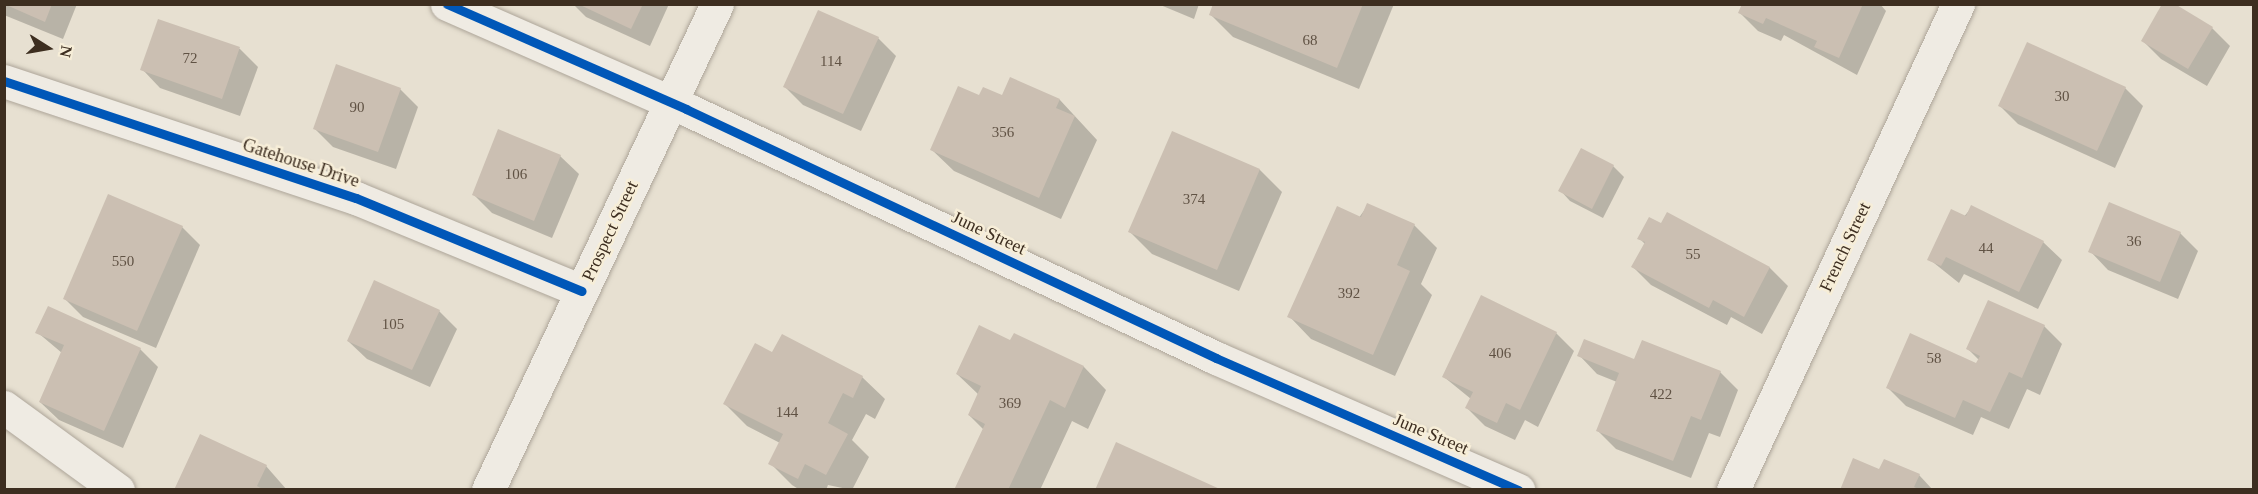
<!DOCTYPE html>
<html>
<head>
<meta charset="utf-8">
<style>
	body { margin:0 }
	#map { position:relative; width:2258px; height:494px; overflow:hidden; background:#e7e0d1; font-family:Georgia,serif }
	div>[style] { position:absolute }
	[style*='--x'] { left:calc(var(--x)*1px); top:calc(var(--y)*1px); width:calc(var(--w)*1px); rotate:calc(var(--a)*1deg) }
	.shadow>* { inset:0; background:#0003 }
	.building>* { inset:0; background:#cbbfb2 }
	.roads { filter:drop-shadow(0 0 2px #ada599) drop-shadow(0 0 2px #ada599) }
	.minor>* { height:33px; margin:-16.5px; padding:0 16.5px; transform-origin:16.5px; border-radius:16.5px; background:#efebe3 }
	.cycleway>* { height:9px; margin:-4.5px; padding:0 4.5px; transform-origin:4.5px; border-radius:4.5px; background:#0057b8 }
	span { translate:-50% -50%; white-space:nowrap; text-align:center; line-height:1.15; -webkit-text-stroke:5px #f7eed8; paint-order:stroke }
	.number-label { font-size:15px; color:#605244 }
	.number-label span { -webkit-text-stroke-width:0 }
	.street-label { font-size:18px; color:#3d2e20 }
	.frame { position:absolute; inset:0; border:6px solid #3d2e20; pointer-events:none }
	.north { position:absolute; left:18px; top:18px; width:60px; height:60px; -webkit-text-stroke:4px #f7eed8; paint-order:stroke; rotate:101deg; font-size:16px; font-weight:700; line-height:24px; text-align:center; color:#3d2e20 }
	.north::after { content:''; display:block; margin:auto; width:21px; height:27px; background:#3d2e20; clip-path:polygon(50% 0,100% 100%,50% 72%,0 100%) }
</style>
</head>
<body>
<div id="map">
	<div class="shadow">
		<div style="clip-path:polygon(4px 4px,77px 4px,63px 39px,4px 15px)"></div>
		<div style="clip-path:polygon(573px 4px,669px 4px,650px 46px,586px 17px)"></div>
		<div style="clip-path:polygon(1158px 4px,1199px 4px,1194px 19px)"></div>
		<div style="clip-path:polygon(1215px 4px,1394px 4px,1359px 89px,1233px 37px,1211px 15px)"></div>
		<div style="clip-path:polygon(1744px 4px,1880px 4px,1886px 11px,1857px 75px,1784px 35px,1781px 41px,1758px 31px,1740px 13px)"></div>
		<div style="clip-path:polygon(159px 21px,240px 49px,258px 67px,240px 116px,160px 88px,142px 69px)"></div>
		<div style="clip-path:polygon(2212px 28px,2230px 46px,2207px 86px,2161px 59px,2143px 41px)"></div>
		<div style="clip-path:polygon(878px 38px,896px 56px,861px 131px,803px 105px,785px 87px)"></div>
		<div style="clip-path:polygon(2028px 44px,2125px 88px,2143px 106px,2115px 168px,2018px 124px,2000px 106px)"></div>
		<div style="clip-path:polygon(1011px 79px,1060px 100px,1097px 140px,1061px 219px,954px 171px,931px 149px,1003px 97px)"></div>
		<div style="clip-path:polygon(400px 89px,418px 107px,396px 169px,333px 147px,315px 129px)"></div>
		<div style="clip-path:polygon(1173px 133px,1260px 170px,1282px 192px,1239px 291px,1152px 254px,1130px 232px)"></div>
		<div style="clip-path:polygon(560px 156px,579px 174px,552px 238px,492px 213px,474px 195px)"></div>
		<div style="clip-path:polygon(1613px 166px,1624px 177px,1603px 218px,1570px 201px,1560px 190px)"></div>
		<div style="clip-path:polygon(1368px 205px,1414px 225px,1437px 248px,1421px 284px,1432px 295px,1395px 376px,1311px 339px,1289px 316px)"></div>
		<div style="clip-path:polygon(1972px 207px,2043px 242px,2062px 260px,2038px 309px,1964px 274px,1959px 283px,1929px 259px)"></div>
		<div style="clip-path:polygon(1667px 215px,1770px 268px,1788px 286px,1762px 334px,1731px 317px,1727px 325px,1651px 285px,1633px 267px,1645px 244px,1639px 238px,1662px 225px)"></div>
		<div style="clip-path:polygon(182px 227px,200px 245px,156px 348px,83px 317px,65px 299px)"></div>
		<div style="clip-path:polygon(2180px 233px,2198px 251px,2178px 299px,2108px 270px,2090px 251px)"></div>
		<div style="clip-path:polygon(439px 311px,457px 329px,430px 387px,367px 359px,348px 341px)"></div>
		<div style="clip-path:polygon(2044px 326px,2062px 344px,2040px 395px,2027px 389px,2009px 429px,1981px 417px,1973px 435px,1906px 406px,1888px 388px,1977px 365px,1979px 360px,1968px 349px)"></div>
		<div style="clip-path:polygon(37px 332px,140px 349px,158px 367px,123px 448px,59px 420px,40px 402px,62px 353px)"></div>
		<div style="clip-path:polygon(1556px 333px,1574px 351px,1538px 427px,1525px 420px,1515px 440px,1485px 426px,1467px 408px,1471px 399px,1444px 377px)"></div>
		<div style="clip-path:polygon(1015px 335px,1084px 367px,1106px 390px,1088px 429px,1072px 421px,1040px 490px,955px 490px,984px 430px,969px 415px,979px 395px,957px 374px,1011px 342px)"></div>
		<div style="clip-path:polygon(773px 354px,862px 377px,885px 399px,875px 419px,866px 414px,852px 440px,869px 457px,852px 490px,828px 485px,826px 490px,800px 490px,792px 485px,770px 463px,780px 443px,747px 426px,725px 404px)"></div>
		<div style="clip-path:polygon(1579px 355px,1720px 372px,1738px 390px,1720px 437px,1709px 433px,1691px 478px,1616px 449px,1598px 431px,1617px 382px,1597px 374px)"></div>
		<div style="clip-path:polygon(266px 466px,287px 490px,176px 490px)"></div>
		<div style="clip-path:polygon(1880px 471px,1919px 475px,1933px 490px,1841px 490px)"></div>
	</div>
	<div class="building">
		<div style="clip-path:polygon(4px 4px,52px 4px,45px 22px)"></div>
		<div style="clip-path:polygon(578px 4px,643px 4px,631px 29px)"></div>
		<div style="clip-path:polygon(1213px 4px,1363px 4px,1337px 68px,1209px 15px)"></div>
		<div style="clip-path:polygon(1742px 4px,1863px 4px,1839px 58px,1814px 47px,1817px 41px,1766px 18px,1763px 24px,1738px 13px)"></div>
		<div style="clip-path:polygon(2162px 4px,2175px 4px,2213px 27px,2188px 69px,2141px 41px)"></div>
		<div style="clip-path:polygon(818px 10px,879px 37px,843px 114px,783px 87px)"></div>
		<div style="clip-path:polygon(158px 19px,240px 47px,222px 99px,140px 70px)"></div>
		<div style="clip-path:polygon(2027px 42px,2126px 87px,2097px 151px,1998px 106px)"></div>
		<div style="clip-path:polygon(336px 64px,401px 88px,378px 152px,313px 129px)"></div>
		<div style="clip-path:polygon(1010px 77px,1060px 99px,1056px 108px,1075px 116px,1039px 198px,930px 150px,958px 86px,979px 95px,983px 87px,1002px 95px)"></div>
		<div style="clip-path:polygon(498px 129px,561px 155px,534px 221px,472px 195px)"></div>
		<div style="clip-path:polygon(1172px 131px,1260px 169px,1217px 270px,1128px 232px)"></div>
		<div style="clip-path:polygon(1581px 148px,1614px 165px,1592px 209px,1558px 191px)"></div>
		<div style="clip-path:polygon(108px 194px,183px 226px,137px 331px,63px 299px)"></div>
		<div style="clip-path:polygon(2109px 202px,2181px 232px,2160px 282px,2088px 252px)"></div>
		<div style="clip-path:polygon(1367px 203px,1415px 224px,1397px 265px,1410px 271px,1373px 355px,1287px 317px,1337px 206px,1361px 217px)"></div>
		<div style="clip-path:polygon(1971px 205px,2044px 241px,2019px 292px,1946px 257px,1941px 266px,1927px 260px,1951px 209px,1966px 216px)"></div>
		<div style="clip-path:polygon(1667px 212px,1770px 267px,1744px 317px,1713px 300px,1709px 308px,1631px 267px,1645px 242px,1637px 239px,1649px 217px,1661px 223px)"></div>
		<div style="clip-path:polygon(374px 280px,440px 310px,412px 370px,347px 341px)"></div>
		<div style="clip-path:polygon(1481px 295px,1557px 332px,1520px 410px,1506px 403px,1497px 423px,1465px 408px,1473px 392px,1442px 377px)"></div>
		<div style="clip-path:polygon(1988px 300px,2045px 325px,2022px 378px,2009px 372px,1990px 412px,1963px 400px,1955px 418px,1886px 388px,1910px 333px,1976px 363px,1980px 356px,1966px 349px)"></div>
		<div style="clip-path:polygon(48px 306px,141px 348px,104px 431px,39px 402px,64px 345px,35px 333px)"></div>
		<div style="clip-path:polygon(979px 325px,1010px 340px,1014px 333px,1084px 366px,1065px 408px,1050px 400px,1008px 490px,954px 490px,985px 424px,968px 415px,981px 386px,956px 374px)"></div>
		<div style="clip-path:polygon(782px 334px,863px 376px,853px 398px,843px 393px,828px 423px,848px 434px,826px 475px,805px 464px,798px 479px,768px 464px,783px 434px,723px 404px,755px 343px,772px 352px)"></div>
		<div style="clip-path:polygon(1584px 339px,1634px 359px,1642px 340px,1721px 371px,1701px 420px,1691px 416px,1673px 461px,1596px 431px,1619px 373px,1577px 356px)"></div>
		<div style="clip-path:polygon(200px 434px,267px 465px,257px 486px,264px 490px,174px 490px)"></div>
		<div style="clip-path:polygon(1116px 442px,1222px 490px,1095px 490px)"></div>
		<div style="clip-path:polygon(1853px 458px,1879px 469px,1884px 459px,1920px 474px,1914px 487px,1921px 490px,1840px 490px)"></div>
	</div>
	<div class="roads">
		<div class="minor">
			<div style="--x:447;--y:4;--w:261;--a:23.7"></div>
			<div style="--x:686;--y:109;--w:586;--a:25.16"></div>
			<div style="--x:1216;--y:358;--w:330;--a:23.6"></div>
			<div style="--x:4;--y:81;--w:371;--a:18.4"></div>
			<div style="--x:356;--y:198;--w:244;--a:22.4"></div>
			<div style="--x:4;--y:407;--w:141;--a:36.1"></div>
			<div style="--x:488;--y:490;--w:537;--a:-64.77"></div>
			<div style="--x:1733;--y:490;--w:536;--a:-65.16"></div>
		</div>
	</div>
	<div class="cycleway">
		<div style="--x:447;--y:4;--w:261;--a:23.7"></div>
		<div style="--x:686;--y:109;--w:586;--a:25.16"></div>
		<div style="--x:1216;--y:358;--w:330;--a:23.6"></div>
		<div style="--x:4;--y:81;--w:371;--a:18.4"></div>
		<div style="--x:356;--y:198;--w:244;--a:22.4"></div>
	</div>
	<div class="number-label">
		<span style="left:1310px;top:41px">68</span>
		<span style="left:190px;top:59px">72</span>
		<span style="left:831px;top:62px">114</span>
		<span style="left:2062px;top:97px">30</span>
		<span style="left:357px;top:108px">90</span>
		<span style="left:1003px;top:133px">356</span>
		<span style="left:516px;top:175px">106</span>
		<span style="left:1194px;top:200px">374</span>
		<span style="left:2134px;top:242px">36</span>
		<span style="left:1986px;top:249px">44</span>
		<span style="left:1693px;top:255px">55</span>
		<span style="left:123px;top:262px">550</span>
		<span style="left:1349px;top:294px">392</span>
		<span style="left:393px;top:325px">105</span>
		<span style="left:1500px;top:354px">406</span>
		<span style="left:1934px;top:359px">58</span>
		<span style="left:1661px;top:395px">422</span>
		<span style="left:1010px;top:404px">369</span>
		<span style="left:787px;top:413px">144</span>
	</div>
	<div class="street-label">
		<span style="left:301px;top:163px;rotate:18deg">Gatehouse Drive</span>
		<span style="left:610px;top:231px;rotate:-65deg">Prospect Street</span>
		<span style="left:989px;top:233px;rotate:25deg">June Street</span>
		<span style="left:1845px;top:247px;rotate:-65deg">French Street</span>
		<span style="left:1431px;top:434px;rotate:23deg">June Street</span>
	</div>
	<div class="frame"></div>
	<div class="north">N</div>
</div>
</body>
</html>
